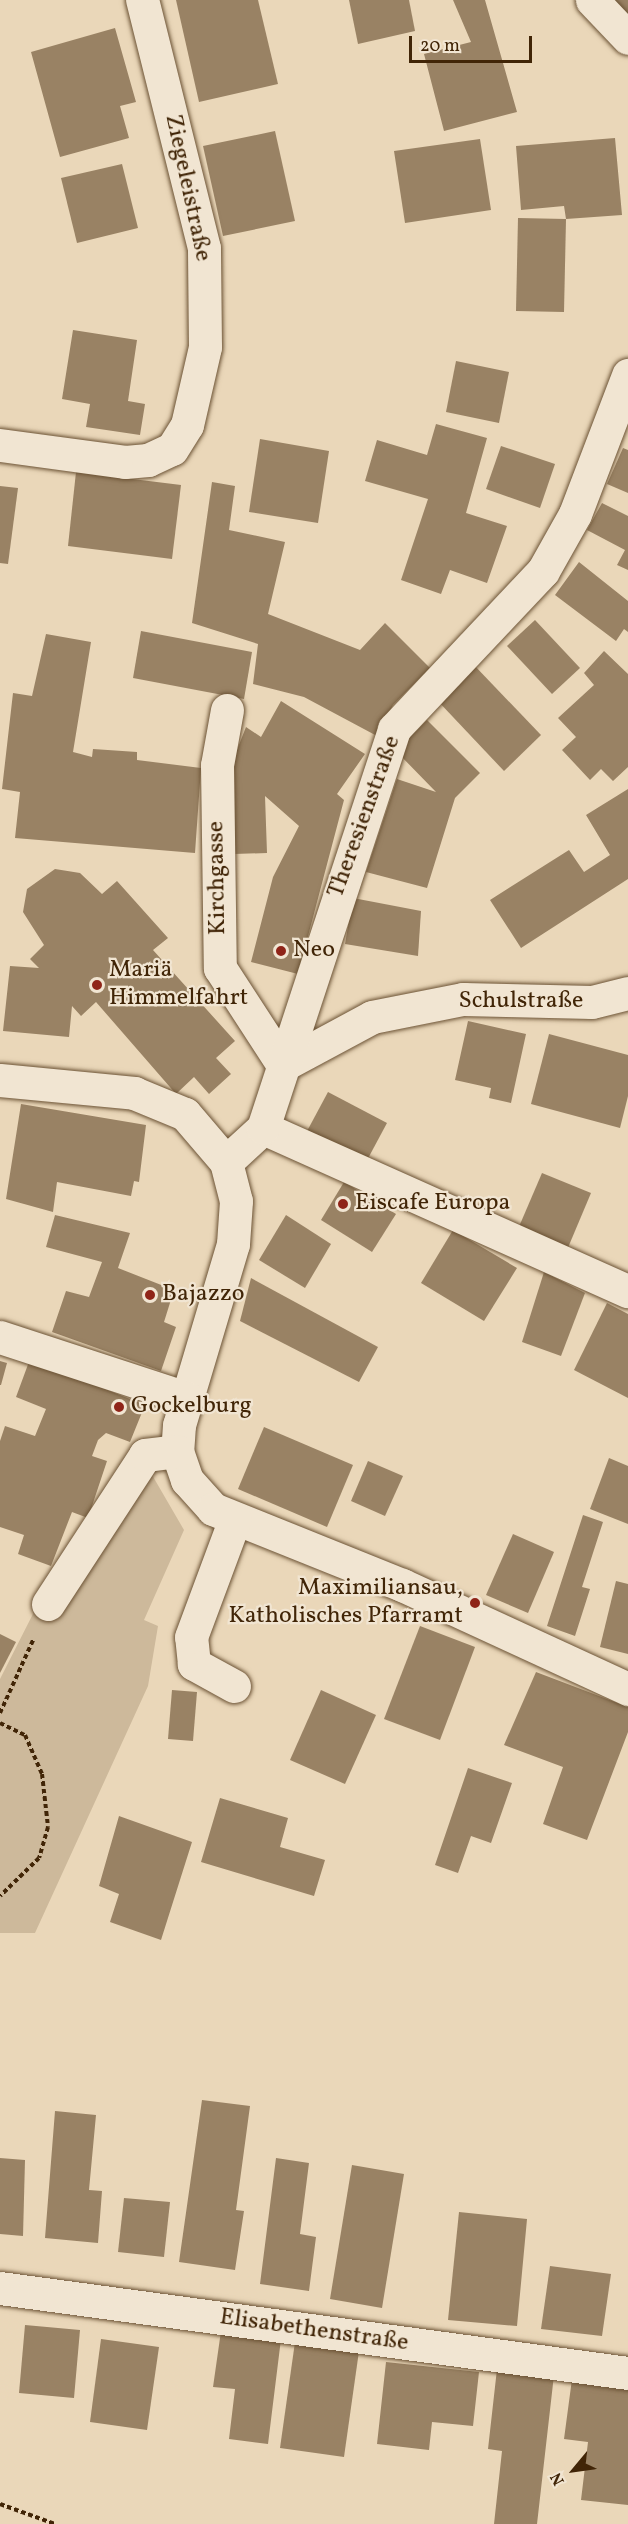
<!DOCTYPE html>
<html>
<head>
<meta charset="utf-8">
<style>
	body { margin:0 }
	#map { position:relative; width:628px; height:2524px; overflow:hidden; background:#ead7b9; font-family:Vollkorn,serif }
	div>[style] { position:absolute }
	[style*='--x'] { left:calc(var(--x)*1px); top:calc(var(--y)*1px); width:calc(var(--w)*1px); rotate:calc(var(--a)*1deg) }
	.green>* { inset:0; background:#cdb99b }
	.building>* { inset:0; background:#998264 }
	.path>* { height:4px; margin-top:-2px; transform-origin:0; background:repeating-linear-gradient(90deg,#412507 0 4.5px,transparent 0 7.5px) }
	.roads { filter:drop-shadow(0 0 2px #6b5234) drop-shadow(0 0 2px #6b5234) }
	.minor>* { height:33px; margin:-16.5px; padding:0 16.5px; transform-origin:16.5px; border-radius:16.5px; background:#f1e5d2 }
	.dots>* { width:16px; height:16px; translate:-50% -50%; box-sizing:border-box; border:3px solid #f1e5d2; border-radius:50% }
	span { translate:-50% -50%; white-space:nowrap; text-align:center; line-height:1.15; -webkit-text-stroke:4.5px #f1e5d2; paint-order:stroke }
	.street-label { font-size:24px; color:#412507 }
	.poi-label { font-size:24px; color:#412507 }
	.left { translate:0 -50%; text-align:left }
	.right { translate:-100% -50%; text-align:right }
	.north { position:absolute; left:544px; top:2440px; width:60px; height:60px; -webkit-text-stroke:4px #f1e5d2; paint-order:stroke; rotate:241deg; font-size:16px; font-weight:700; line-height:24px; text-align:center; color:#412507 }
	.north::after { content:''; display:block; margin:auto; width:21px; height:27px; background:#412507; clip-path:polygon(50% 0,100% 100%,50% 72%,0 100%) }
	.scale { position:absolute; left:409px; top:36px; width:123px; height:27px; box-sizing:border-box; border:3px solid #412507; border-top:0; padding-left:8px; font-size:18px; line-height:21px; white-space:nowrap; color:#412507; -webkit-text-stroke:4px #f1e5d2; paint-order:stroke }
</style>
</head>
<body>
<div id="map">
	<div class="green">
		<div style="clip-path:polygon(148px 1468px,184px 1530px,144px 1620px,158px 1626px,148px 1686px,35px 1933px,0 1933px,0 1679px,38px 1604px)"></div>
	</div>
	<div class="building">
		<div style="clip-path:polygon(176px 0,258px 0,278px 84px,199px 102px)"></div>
		<div style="clip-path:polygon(349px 0,409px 0,415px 31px,358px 44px)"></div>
		<div style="clip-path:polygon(453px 0,485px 0,517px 112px,444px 131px,424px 54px,471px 42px)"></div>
		<div style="clip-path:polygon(610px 0,628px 0,628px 16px)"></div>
		<div style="clip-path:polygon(115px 28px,136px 102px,120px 106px,129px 138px,60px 157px,31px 52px)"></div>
		<div style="clip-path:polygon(275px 131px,295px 221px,223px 236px,203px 146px)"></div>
		<div style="clip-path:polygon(615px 138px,622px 215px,566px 219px,564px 206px,521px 210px,516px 146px)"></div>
		<div style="clip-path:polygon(480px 139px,491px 210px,405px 223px,394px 151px)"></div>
		<div style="clip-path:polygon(122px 164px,138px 228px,77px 243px,61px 178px)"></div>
		<div style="clip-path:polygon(518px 218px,566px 219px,564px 312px,516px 311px)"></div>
		<div style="clip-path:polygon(73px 330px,137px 340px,128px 401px,145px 404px,140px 435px,86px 427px,90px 404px,62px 399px)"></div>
		<div style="clip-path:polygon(456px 361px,509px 372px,499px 423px,446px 412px)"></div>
		<div style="clip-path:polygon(436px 424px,487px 438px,466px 513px,507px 526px,487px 583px,450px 570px,441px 594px,401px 580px,428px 499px,365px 481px,377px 440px,427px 455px)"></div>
		<div style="clip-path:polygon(260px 439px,329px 451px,318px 523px,249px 512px)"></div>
		<div style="clip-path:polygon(501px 446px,555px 464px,540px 508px,486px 489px)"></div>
		<div style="clip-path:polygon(623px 448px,628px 450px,628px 493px,607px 484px)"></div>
		<div style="clip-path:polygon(76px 472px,181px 485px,172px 559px,68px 546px)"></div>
		<div style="clip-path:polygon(212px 482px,235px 486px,229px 530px,285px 542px,268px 614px,360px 650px,385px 623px,430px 668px,393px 705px,377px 736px,304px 697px,253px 684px,258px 644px,192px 623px)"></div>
		<div style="clip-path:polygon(0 486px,18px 488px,8px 564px,0 563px)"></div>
		<div style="clip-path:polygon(602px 503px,628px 516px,628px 570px,617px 565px,625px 550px,587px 530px)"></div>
		<div style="clip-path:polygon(579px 562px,628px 601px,628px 632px,624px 629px,616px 641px,555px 595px)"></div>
		<div style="clip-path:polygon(535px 620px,580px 668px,552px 694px,507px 646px)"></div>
		<div style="clip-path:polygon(141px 631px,252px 652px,244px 699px,133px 678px)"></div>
		<div style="clip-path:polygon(46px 634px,91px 642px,73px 752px,92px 757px,93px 749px,137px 752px,137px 760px,201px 768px,195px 853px,15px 838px,20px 792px,2px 789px,13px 693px,32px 696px)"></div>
		<div style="clip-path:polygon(604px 651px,628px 674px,628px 767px,613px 781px,601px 769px,590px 780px,562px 750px,576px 737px,558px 718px,594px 685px,584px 673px)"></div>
		<div style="clip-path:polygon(473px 664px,541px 735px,504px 771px,436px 699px)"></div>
		<div style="clip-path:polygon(281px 701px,365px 754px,337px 794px,344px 800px,298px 974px,251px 962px,273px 877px,299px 826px,265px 796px,267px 853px,234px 854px,229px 770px,246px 727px,261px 737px)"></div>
		<div style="clip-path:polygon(427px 720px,480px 773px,455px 798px,427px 888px,366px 872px,397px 779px,436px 792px,396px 751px)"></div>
		<div style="clip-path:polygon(628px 789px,628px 879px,521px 948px,490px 900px,569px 850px,584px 872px,610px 855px,586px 815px)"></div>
		<div style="clip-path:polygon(55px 869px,80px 873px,102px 894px,117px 881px,168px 938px,153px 950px,235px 1041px,216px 1058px,231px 1074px,209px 1094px,194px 1077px,176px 1094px,96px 1002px,81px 1016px,72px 1006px,69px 1037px,3px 1031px,10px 966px,39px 968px,30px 959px,44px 945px,23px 912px,27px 889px)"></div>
		<div style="clip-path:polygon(353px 898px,421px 911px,418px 956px,345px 944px)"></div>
		<div style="clip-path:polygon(468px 1021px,526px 1034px,511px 1103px,489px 1098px,491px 1088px,455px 1080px)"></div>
		<div style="clip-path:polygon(549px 1034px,628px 1055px,628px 1096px,620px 1128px,531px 1104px)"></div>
		<div style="clip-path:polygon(328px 1092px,387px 1123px,365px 1164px,306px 1133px)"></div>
		<div style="clip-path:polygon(21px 1104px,146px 1125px,139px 1182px,134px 1181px,131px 1196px,57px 1182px,53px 1212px,6px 1199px)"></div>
		<div style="clip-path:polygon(542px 1173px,591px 1193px,567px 1250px,518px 1229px)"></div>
		<div style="clip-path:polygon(344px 1182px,396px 1214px,372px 1252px,321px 1220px)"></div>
		<div style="clip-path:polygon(55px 1215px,130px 1233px,118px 1268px,174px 1290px,164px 1322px,176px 1327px,161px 1371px,52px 1332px,66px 1291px,89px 1297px,102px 1262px,46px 1247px)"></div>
		<div style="clip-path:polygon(286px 1215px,331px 1244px,305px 1288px,259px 1260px)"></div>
		<div style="clip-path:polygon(453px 1230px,517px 1268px,484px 1321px,421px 1283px)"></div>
		<div style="clip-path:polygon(544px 1272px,585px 1293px,561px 1356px,522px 1342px)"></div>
		<div style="clip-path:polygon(251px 1278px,378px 1347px,359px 1382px,240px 1321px)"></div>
		<div style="clip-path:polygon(607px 1303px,628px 1314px,628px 1398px,574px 1370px)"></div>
		<div style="clip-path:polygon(30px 1359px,145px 1405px,130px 1442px,106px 1433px,98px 1440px,92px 1456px,107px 1461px,88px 1518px,72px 1512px,51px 1566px,18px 1554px,24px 1535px,0 1527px,0 1441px,5px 1426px,35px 1436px,46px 1409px,16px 1397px)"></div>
		<div style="clip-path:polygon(0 1361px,7px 1363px,1px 1385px,0 1385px)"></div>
		<div style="clip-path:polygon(264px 1427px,353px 1465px,327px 1527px,238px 1489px)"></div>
		<div style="clip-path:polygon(609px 1458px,628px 1466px,628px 1524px,590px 1509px)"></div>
		<div style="clip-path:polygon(368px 1461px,403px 1476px,385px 1516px,351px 1501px)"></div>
		<div style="clip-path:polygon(583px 1515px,603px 1522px,582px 1587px,590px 1589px,575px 1636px,547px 1626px)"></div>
		<div style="clip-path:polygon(513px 1534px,554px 1552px,528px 1613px,486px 1595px)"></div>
		<div style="clip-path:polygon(616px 1581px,628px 1584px,628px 1654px,600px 1647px)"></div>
		<div style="clip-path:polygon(420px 1626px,475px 1647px,440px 1740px,384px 1719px)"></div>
		<div style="clip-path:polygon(0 1634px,16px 1642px,0 1673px)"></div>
		<div style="clip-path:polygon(536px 1672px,628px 1707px,628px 1732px,587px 1840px,543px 1824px,563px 1767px,504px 1745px)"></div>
		<div style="clip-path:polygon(172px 1690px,197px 1692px,193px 1741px,168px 1739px)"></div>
		<div style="clip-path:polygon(321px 1690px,376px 1715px,345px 1784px,290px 1760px)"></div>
		<div style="clip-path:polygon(468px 1768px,512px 1783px,491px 1843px,471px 1836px,458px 1873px,435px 1865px)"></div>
		<div style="clip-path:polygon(220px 1798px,288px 1818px,280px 1847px,325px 1860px,314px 1896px,201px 1862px)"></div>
		<div style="clip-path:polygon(119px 1816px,192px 1842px,161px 1940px,110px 1922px,119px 1894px,99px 1886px)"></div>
		<div style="clip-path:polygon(202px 2100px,250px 2106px,236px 2210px,244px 2211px,235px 2270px,179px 2262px)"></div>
		<div style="clip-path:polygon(55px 2111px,96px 2115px,89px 2190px,102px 2191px,98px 2243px,45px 2238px)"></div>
		<div style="clip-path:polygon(0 2158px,25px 2160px,23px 2236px,0 2234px)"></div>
		<div style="clip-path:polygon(276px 2158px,309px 2163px,300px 2234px,316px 2237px,309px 2291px,260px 2284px)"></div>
		<div style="clip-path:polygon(352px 2165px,404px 2174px,382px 2308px,330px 2299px)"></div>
		<div style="clip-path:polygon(124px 2198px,170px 2202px,164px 2257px,118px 2252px)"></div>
		<div style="clip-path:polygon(459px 2212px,527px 2219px,517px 2326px,448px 2320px)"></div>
		<div style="clip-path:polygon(550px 2266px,611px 2274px,602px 2336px,541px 2329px)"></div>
		<div style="clip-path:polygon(25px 2325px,80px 2330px,74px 2398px,19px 2393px)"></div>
		<div style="clip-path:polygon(221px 2331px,281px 2339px,268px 2444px,229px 2439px,235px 2389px,213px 2387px)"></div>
		<div style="clip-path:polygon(101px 2339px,159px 2347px,147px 2430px,90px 2422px)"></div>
		<div style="clip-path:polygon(295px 2342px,359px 2351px,344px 2457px,280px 2448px)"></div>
		<div style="clip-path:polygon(386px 2362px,479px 2372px,473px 2426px,432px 2422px,429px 2450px,377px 2444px)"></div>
		<div style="clip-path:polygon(497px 2369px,554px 2375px,537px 2524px,494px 2524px,502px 2451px,488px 2449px)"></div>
		<div style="clip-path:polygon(572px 2379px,628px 2386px,628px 2505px,581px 2500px,588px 2442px,564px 2439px)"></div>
	</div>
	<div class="path">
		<div style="--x:0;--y:1713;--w:82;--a:-65.6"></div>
		<div style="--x:0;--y:1723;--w:28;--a:26"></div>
		<div style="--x:25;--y:1735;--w:43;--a:66.4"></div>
		<div style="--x:42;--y:1774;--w:53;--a:83.5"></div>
		<div style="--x:48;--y:1827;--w:32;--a:106"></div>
		<div style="--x:39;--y:1858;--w:54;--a:135.7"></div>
		<div style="--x:0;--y:2504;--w:59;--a:20"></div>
	</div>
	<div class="roads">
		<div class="minor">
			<div style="--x:592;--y:0;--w:52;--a:46.5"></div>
			<div style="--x:0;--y:445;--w:126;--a:7.7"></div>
			<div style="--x:125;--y:462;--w:23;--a:-5"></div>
			<div style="--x:148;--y:460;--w:26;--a:-25"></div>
			<div style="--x:172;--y:449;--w:28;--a:-58"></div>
			<div style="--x:187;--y:425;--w:80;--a:-77"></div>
			<div style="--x:205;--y:347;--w:99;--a:-90.6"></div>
			<div style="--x:204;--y:248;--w:256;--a:-104"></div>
			<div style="--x:227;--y:710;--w:56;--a:100.3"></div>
			<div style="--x:217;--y:765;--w:203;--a:89.2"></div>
			<div style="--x:220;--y:968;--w:116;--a:57"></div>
			<div style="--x:283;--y:1065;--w:101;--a:-28.3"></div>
			<div style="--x:372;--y:1017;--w:93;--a:-11.2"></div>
			<div style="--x:463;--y:999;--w:129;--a:1.3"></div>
			<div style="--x:592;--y:1002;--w:37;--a:-14"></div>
			<div style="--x:0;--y:1080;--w:135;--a:5.5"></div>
			<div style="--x:134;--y:1093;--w:55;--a:22.4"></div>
			<div style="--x:185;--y:1114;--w:63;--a:49.5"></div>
			<div style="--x:226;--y:1162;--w:40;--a:75.6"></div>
			<div style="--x:236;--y:1201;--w:43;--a:94"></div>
			<div style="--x:233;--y:1244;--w:189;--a:106.6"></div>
			<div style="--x:179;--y:1425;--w:26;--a:94"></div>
			<div style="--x:177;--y:1451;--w:31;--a:71"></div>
			<div style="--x:187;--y:1480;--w:39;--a:48"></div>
			<div style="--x:213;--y:1509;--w:204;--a:21.9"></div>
			<div style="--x:402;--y:1585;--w:249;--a:24.7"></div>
			<div style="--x:263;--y:1128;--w:400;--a:24.1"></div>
			<div style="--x:226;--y:1162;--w:50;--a:-42.6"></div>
			<div style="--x:263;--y:1128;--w:420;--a:-71.8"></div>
			<div style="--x:394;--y:729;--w:217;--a:-46.7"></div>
			<div style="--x:543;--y:571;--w:65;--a:-60.7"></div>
			<div style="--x:575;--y:514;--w:149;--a:-69.1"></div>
			<div style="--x:0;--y:1337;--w:197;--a:18.1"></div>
			<div style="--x:48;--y:1604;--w:178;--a:-56.9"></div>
			<div style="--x:145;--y:1455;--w:32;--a:-7"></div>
			<div style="--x:234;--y:1686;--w:46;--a:-151.2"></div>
			<div style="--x:194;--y:1664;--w:27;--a:-96"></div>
			<div style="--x:191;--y:1637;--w:126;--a:-69.6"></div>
			<div style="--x:0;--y:2288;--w:634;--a:7.71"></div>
		</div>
	</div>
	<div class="dots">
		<div style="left:281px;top:951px;background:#8f2418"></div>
		<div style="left:97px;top:985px;background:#8f2418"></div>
		<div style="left:343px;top:1204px;background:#8f2418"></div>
		<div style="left:150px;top:1295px;background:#8f2418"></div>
		<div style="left:119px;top:1407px;background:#8f2418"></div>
		<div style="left:475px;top:1603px;background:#8f2418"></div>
	</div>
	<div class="street-label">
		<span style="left:187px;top:188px;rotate:78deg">Ziegeleistraße</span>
		<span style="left:365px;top:817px;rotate:-70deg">Theresienstraße</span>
		<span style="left:218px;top:878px;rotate:-91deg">Kirchgasse</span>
		<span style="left:521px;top:1002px">Schulstraße</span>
		<span style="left:314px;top:2331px;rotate:8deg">Elisabethenstraße</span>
	</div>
	<div class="poi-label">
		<span class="left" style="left:293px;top:951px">Neo</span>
		<span class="left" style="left:109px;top:985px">Mariä<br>Himmelfahrt</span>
		<span class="left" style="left:355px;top:1204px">Eiscafe Europa</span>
		<span class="left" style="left:162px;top:1295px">Bajazzo</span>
		<span class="left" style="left:131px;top:1407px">Gockelburg</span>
		<span class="right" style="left:463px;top:1603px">Maximiliansau,<br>Katholisches Pfarramt</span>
	</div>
	<div class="north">N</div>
	<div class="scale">20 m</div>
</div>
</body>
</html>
